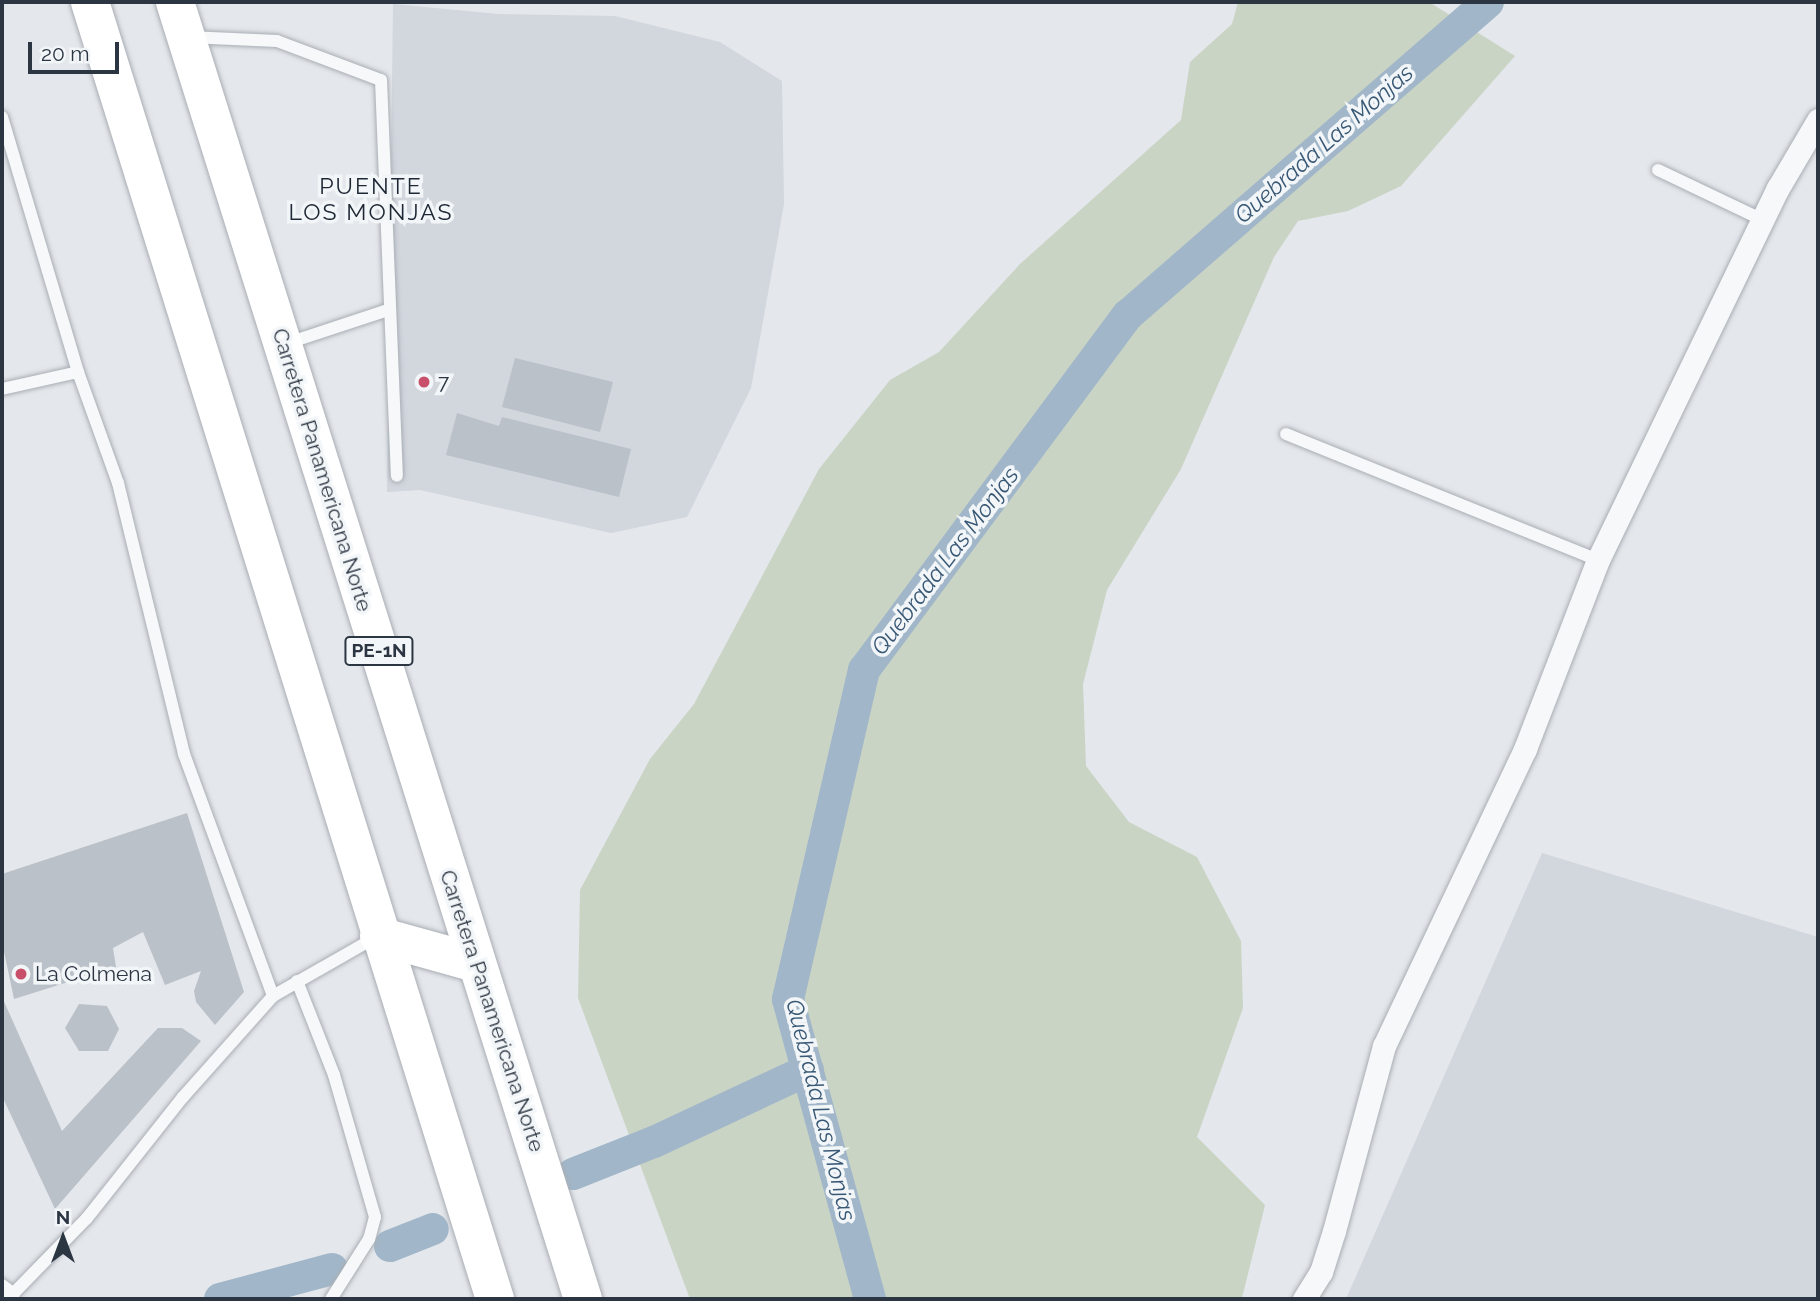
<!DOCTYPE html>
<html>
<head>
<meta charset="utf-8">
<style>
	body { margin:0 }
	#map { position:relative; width:1820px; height:1301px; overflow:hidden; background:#e4e7eb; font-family:Raleway,sans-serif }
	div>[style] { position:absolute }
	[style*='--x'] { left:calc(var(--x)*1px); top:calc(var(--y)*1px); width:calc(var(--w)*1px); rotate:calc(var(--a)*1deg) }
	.built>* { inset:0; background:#d2d6dd }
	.green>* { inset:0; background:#cad4c5 }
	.canal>* { height:32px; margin:-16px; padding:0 16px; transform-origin:16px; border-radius:16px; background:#a1b7c9 }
	.building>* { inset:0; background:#bbc1c8 }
	.roads { filter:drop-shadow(0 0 2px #a9aeb5) drop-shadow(0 0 2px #a9aeb5) }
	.lane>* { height:12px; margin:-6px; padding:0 6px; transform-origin:6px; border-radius:6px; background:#f6f8f9 }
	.street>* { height:23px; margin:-11.5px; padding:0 11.5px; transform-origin:11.5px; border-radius:11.5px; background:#f6f8f9 }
	.highway>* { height:38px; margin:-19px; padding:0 19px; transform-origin:19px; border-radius:19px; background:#fff }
	.dots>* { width:19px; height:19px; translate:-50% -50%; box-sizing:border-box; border:4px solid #f3f6f8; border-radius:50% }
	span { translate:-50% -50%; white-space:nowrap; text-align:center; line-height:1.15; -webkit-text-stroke:7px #f3f6f8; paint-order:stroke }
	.shield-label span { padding:2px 5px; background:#f3f6f8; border:2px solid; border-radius:5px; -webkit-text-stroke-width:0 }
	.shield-label { font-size:19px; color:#2c3643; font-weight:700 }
	.poi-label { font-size:21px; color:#2c3643 }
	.left { translate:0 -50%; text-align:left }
	.street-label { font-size:21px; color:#2c3643 }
	.water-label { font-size:23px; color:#385875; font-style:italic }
	.neighbourhood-label { font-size:23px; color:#1e2734; letter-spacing:2px }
	.frame { position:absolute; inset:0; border:4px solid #2c3643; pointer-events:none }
	.north { position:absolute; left:28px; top:1203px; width:70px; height:70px; -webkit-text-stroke:5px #f3f6f8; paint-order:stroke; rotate:0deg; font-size:19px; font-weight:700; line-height:28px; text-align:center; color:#2c3643 }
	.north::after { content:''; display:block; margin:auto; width:24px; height:32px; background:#2c3643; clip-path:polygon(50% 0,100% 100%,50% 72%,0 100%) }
	.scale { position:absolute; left:28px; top:42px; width:91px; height:32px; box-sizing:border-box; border:4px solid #2c3643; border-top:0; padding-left:9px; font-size:21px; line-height:24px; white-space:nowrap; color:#2c3643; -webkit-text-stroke:5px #f3f6f8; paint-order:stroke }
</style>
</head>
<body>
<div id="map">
	<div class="built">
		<div style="clip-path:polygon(393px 4px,498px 14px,615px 16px,720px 42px,782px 81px,784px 204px,751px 388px,687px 517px,611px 533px,420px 490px,387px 492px)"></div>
		<div style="clip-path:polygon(1542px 853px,1818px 937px,1818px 1299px,1346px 1299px)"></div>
	</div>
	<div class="green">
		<div style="clip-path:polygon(1238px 2px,1429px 2px,1515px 56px,1401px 186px,1348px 211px,1298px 221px,1274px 257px,1181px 469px,1107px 590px,1083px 684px,1086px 766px,1129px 822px,1197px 857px,1241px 941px,1243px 1008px,1197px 1137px,1265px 1205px,1243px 1294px,1241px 1299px,690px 1299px,578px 998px,580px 890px,650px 759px,694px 704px,819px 469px,890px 380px,939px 352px,1020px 264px,1181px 120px,1190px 62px,1232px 24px)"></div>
	</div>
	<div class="canal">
		<div style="--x:573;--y:1174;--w:87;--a:-21.6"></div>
		<div style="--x:654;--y:1142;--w:170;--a:-25.1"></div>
		<div style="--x:390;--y:1246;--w:46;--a:-21.6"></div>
		<div style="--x:220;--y:1299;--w:116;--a:-15"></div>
		<div style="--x:870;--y:1299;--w:311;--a:-105.3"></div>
		<div style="--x:788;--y:999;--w:338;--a:-77"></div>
		<div style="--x:864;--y:670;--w:442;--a:-53.4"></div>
		<div style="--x:1128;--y:315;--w:477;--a:-41"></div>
	</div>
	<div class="building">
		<div style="clip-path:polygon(515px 358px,613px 382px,600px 432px,502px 407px)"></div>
		<div style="clip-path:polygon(457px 413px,499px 426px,502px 417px,631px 449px,619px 497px,446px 455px)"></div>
		<div style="clip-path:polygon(187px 813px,244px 992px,215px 1025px,196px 1002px,194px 991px,201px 971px,165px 985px,143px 932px,113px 948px,116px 967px,14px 999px,2px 942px,2px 874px)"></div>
		<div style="clip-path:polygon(2px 997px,62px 1131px,158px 1028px,182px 1028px,201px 1041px,55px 1209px,2px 1096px)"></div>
		<div style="clip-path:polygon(79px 1004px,107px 1006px,119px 1029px,108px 1051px,79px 1051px,65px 1028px)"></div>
	</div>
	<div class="roads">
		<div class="lane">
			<div style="--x:189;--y:37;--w:88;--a:2.6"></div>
			<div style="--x:277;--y:41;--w:111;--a:20.6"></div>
			<div style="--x:381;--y:80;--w:396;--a:87.7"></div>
			<div style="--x:2;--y:117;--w:266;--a:73.4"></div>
			<div style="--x:78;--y:372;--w:118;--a:70.2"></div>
			<div style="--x:118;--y:483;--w:279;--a:76.3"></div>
			<div style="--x:184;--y:754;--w:258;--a:69.8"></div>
			<div style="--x:1658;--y:170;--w:116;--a:25.5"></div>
			<div style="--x:285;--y:344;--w:108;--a:-18.3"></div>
			<div style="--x:2;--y:389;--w:78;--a:-12.6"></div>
			<div style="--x:1286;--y:434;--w:336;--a:22"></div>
			<div style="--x:297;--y:981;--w:101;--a:68.5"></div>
			<div style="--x:334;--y:1075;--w:148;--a:73.9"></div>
			<div style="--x:375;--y:1217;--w:23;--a:105"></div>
			<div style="--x:369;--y:1239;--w:71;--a:122.3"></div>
			<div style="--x:2;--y:1285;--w:15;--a:37"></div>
			<div style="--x:8;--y:1299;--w:113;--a:-45.7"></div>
			<div style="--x:87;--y:1218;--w:154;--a:-51.6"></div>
			<div style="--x:183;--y:1097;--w:135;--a:-48.3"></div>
			<div style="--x:273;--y:996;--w:119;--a:-29.8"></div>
		</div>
		<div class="street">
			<div style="--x:1304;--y:1299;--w:32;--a:-58"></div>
			<div style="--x:1321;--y:1272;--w:43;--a:-72.4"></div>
			<div style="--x:1334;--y:1231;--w:192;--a:-74.9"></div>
			<div style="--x:1384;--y:1046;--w:329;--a:-64.6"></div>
			<div style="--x:1525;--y:749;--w:203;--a:-68.9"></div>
			<div style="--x:1598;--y:560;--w:413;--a:-64.2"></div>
			<div style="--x:1778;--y:188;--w:79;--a:-59.5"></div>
		</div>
		<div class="highway">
			<div style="--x:90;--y:2;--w:1359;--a:72.66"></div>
			<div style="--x:175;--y:2;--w:1360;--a:72.54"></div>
			<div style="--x:379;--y:936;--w:101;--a:15.6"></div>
		</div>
	</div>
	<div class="dots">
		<div style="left:424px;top:382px;background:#c9506b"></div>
		<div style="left:21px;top:974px;background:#c9506b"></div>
	</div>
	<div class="shield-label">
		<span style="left:379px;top:651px">PE-1N</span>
	</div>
	<div class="poi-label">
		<span class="left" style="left:438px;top:382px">7</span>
		<span class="left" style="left:35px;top:974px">La Colmena</span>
	</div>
	<div class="street-label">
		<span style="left:322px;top:470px;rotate:73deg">Carretera Panamericana Norte</span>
		<span style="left:492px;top:1011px;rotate:72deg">Carretera Panamericana Norte</span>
	</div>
	<div class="water-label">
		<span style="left:1324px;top:144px;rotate:-41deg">Quebrada Las Monjas</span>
		<span style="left:945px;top:561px;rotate:-53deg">Quebrada Las Monjas</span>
		<span style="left:821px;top:1110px;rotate:76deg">Quebrada Las Monjas</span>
	</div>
	<div class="neighbourhood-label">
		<span style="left:371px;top:199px">PUENTE<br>LOS MONJAS</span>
	</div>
	<div class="frame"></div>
	<div class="north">N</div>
	<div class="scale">20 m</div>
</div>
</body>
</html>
